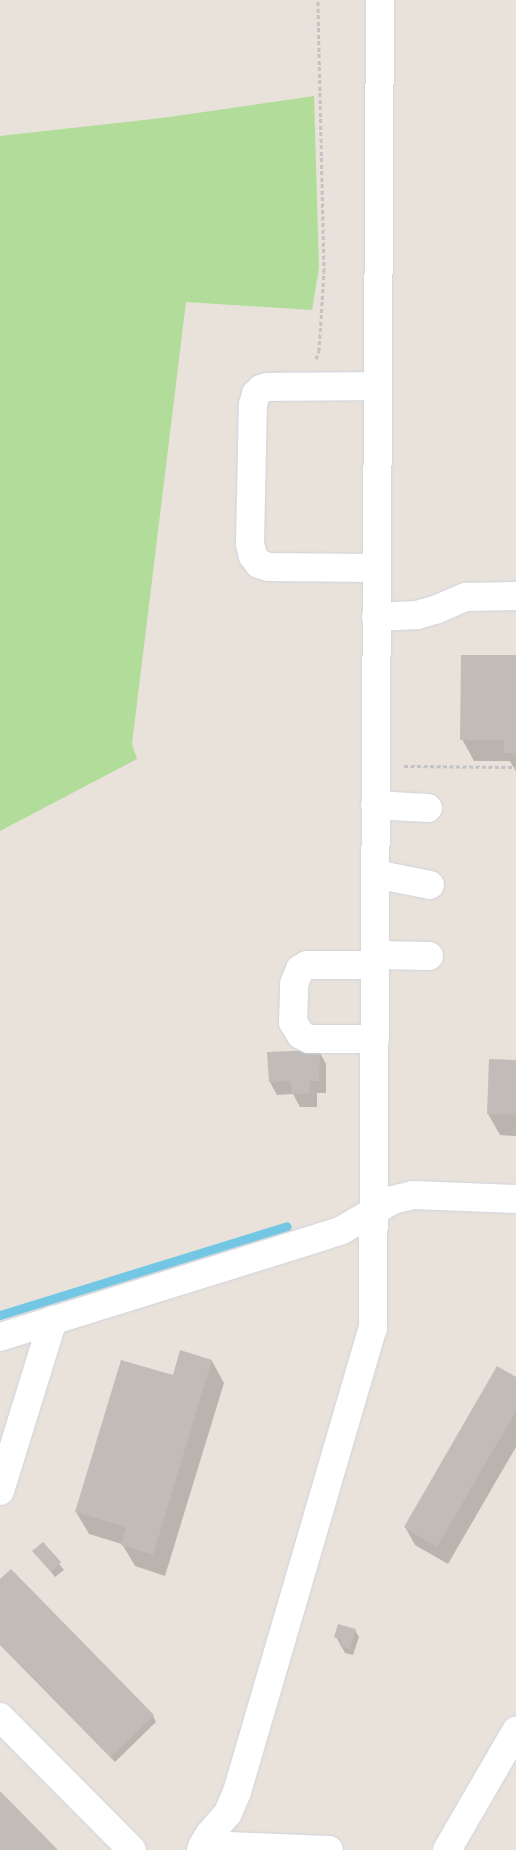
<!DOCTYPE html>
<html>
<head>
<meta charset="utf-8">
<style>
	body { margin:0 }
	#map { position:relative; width:516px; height:1850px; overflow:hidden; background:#e9e2da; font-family:"Asap Condensed",sans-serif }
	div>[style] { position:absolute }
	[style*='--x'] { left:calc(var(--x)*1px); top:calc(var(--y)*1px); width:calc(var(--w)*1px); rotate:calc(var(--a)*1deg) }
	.green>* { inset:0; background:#b1dc9a }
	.shadow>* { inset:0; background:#0003 }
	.stream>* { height:9px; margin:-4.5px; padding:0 4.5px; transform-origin:4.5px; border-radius:4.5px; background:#74c7e4 }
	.building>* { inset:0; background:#c1bcb7 }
	.path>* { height:3px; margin-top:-1.5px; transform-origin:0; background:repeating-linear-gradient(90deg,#c3c3c3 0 4px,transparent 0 6.5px) }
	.roads { filter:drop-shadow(0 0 1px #cfd3df) drop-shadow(0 0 1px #cfd3df) }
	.minor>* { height:28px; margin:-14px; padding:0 14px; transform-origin:14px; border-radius:14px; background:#fff }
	span { translate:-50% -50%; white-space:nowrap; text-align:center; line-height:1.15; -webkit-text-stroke:4px #fff; paint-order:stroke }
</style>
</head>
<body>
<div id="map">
	<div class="green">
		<div style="clip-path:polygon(314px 96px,319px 268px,312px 310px,186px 302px,132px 744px,137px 759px,0 831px,0 136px,162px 118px)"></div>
	</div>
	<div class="shadow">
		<div style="clip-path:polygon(516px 656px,516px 772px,510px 761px,474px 761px,462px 739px)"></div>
		<div style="clip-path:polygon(319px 1051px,326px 1064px,326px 1093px,317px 1093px,317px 1107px,300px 1107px,293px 1094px,277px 1095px,270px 1082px)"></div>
		<div style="clip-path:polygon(516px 1061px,516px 1136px,500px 1135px,488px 1114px)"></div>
		<div style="clip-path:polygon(212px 1361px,224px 1383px,165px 1576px,135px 1566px,122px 1544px,89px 1534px,76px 1512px)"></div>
		<div style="clip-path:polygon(516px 1379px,516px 1447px,448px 1564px,415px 1545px,405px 1527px)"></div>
		<div style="clip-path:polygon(43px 1544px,64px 1570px,55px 1577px,34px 1551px)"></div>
		<div style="clip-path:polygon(0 1581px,153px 1716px,156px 1722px,115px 1762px,0 1645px)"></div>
		<div style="clip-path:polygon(355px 1630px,359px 1637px,353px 1655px,345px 1653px,336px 1637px)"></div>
	</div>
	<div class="stream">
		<div style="--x:0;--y:1315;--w:300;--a:-17.2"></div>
	</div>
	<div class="building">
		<div style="clip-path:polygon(461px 655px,516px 655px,516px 753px,504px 753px,504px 740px,460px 740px)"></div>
		<div style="clip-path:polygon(320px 1050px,319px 1081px,310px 1081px,310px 1094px,292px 1094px,291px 1081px,269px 1082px,267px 1052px)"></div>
		<div style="clip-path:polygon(489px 1059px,516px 1060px,516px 1115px,487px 1114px)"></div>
		<div style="clip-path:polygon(180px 1350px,212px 1360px,153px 1555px,121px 1545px,126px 1527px,75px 1512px,121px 1360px,173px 1375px)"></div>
		<div style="clip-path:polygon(497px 1366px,516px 1377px,516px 1411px,437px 1547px,404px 1527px)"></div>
		<div style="clip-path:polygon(43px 1542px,61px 1562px,51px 1572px,32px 1551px)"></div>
		<div style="clip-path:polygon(11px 1569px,154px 1715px,111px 1757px,0 1644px,0 1579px)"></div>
		<div style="clip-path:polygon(338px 1624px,356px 1629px,350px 1649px,340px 1646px,342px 1640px,334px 1637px)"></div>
		<div style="clip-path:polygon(0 1791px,58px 1850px,0 1850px)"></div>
	</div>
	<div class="path">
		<div style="--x:316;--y:359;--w:9;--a:-69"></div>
		<div style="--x:319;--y:351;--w:79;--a:-86.4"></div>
		<div style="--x:324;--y:272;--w:272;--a:-91.3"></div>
		<div style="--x:404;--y:766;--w:112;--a:0.5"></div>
	</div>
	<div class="roads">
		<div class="minor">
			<div style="--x:377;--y:568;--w:108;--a:-179.5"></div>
			<div style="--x:269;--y:567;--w:10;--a:-163"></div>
			<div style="--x:259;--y:564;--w:10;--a:-127"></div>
			<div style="--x:253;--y:556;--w:12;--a:-104"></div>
			<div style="--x:250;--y:544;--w:139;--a:-88.8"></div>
			<div style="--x:253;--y:405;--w:11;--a:-75"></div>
			<div style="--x:256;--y:394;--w:7;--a:-45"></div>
			<div style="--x:261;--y:389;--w:7;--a:-16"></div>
			<div style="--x:268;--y:387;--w:109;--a:-0.5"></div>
			<div style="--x:376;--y:617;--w:41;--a:-2.8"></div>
			<div style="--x:417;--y:615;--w:19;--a:-16"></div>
			<div style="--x:435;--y:610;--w:34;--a:-23"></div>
			<div style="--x:466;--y:597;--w:50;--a:-1.1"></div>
			<div style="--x:375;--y:805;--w:53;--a:3.2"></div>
			<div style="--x:375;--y:874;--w:56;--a:11.3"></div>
			<div style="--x:375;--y:955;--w:54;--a:1.1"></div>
			<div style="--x:375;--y:1039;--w:66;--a:180"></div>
			<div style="--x:309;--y:1039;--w:9;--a:-153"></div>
			<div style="--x:301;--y:1035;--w:15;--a:-122"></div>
			<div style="--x:293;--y:1022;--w:38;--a:-88"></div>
			<div style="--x:294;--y:984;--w:16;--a:-68"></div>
			<div style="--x:300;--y:969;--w:8;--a:-30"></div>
			<div style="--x:307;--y:965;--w:68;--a:0"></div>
			<div style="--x:0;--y:1337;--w:336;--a:-17.3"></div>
			<div style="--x:321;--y:1237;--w:22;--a:-18"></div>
			<div style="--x:342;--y:1230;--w:59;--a:-30.5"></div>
			<div style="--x:393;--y:1200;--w:21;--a:-14"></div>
			<div style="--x:413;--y:1195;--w:103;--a:2.2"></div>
			<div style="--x:0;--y:1491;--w:179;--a:-72.8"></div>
			<div style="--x:0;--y:1717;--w:187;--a:45.2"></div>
			<div style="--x:203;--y:1845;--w:12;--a:-59"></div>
			<div style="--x:209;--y:1835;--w:29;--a:-49"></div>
			<div style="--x:228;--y:1813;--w:23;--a:-67"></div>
			<div style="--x:237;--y:1792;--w:484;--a:-73.7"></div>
			<div style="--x:373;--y:1328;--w:1328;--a:-89.7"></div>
			<div style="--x:201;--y:1850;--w:5;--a:-68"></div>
			<div style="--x:203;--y:1845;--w:126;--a:2.3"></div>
			<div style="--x:447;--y:1850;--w:138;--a:-59.9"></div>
		</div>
	</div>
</div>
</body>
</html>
